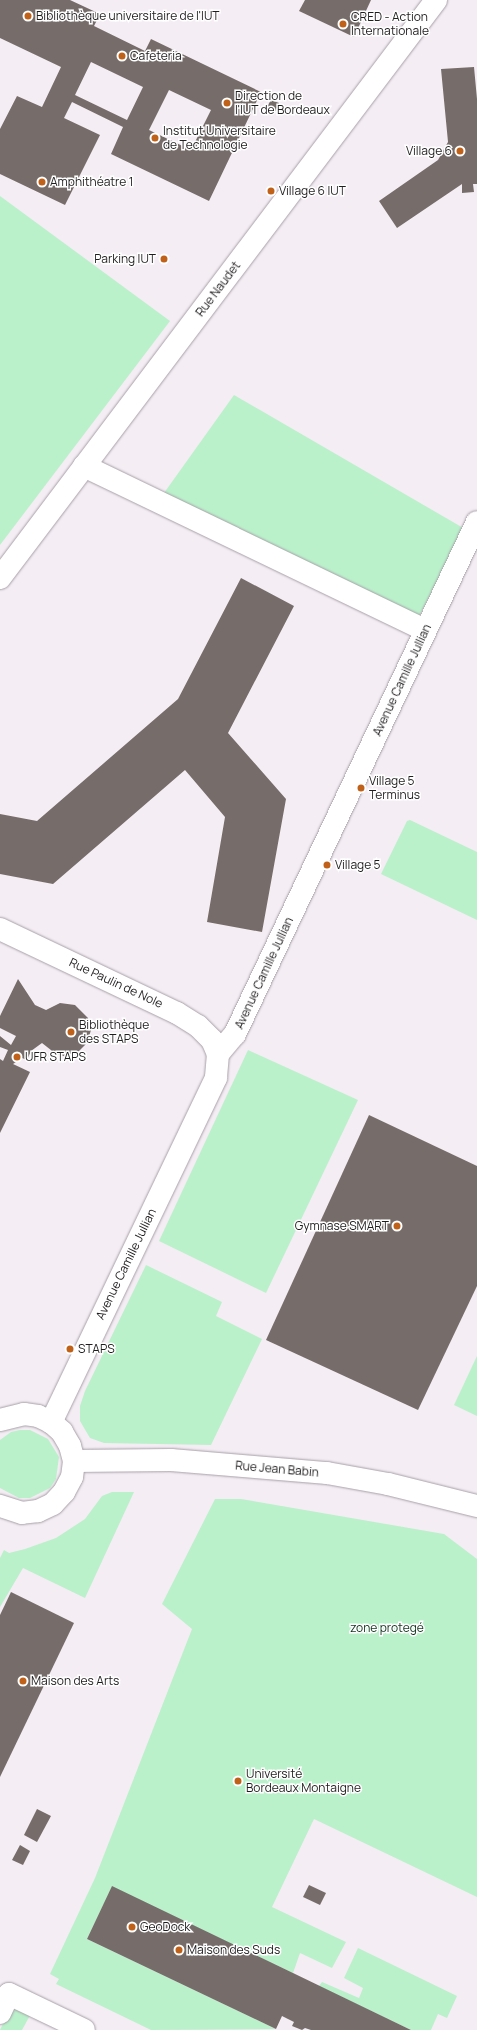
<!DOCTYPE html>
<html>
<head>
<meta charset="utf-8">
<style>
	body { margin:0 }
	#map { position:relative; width:477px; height:2030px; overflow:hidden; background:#f4edf4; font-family:Manrope,sans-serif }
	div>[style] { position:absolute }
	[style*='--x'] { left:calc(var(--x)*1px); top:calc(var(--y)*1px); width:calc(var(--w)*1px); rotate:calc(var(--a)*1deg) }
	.green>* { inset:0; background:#baf1cb }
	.building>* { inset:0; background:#766d6a }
	.roads { filter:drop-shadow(0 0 1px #a7a0a7) drop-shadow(0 0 1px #a7a0a7) }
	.minor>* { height:22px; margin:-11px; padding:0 11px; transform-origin:11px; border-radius:11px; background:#fff }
	.dots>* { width:11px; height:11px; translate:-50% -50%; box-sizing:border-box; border:2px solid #fff; border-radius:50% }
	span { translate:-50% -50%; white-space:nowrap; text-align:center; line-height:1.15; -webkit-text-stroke:3px #fff; paint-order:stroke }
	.poi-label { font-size:12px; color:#201d1f }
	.left { translate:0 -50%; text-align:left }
	.right { translate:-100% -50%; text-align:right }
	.street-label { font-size:12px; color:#201d1f }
	.park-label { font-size:12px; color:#11321e }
</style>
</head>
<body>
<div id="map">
	<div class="green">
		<div style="clip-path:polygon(0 196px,170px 321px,0 545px)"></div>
		<div style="clip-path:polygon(234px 395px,465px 529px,417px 620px,164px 493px)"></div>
		<div style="clip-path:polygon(410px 820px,477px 852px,477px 920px,381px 874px,407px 821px)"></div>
		<div style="clip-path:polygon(248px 1050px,358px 1100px,266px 1293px,159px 1241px)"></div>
		<div style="clip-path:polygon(146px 1265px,222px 1302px,216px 1316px,262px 1339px,211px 1445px,104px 1443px,90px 1438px,80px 1421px,80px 1406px,85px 1391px)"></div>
		<div style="clip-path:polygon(477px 1356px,477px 1416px,454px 1405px)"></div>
		<div style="clip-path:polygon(20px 1430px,30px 1430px,48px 1439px,59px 1457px,56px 1479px,50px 1488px,30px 1498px,19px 1498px,0 1488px,0 1440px,11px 1432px)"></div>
		<div style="clip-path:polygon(112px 1492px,134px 1492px,85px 1598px,23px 1568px,0 1607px,0 1558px,4px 1550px,9px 1553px,25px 1549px,56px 1538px,85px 1519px,102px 1496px)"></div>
		<div style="clip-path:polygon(215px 1499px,241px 1499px,444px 1534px,477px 1559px,477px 1897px,314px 1819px,272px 1907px,346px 1942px,332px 1968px,300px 1953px,293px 1973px,112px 1887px,87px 1939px,276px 2029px,151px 2030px,56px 1984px,59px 1979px,50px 1974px,95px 1878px,192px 1629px,162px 1604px)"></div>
		<div style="clip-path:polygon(358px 1948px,457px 1996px,447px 2018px,438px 2014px,431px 2030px,411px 2030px,319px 1986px,322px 1982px,359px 1998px,363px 1988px,344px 1978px)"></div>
		<div style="clip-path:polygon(22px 2006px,33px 2010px,22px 2030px,0 2030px,7px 2015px)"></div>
	</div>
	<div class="building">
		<div style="clip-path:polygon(evenodd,0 0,70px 0,100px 14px,94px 26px,145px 51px,151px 39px,261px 92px,209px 201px,111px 154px,123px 127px,72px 102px,64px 118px,100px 135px,65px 205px,0 174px,0 129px,17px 96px,42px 107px,61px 67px,0 38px,0 0,91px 62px,143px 87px,127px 120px,75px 95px,91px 62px,0 0,169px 90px,211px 110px,191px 150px,149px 130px,169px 90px)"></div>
		<div style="clip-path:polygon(305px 0,371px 0,354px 37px,299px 11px)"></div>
		<div style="clip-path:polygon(474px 67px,477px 99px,477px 184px,473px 184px,474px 192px,462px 193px,462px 184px,397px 228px,379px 201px,438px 160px,448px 142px,441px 69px)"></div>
		<div style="clip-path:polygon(271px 100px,279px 103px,274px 114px,265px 110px)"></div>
		<div style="clip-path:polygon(241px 578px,294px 606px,228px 733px,286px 799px,262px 932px,207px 922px,225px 817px,185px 770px,53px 884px,0 874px,0 814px,37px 821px,178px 699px)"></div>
		<div style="clip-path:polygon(18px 979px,35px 1005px,46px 1010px,60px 1003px,75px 1005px,88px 1018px,91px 1030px,87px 1043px,79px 1051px,64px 1056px,56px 1054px,42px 1043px,31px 1051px,27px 1060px,22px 1058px,13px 1064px,30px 1072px,0 1133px,0 1059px,3px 1061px,8px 1050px,0 1047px,0 1036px,11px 1045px,16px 1036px,0 1028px,0 1016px)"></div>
		<div style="clip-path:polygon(369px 1115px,477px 1166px,477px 1286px,418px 1410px,266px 1340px)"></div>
		<div style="clip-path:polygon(11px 1592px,74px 1623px,0 1777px,0 1615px)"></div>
		<div style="clip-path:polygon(37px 1809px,51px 1816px,37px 1842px,24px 1835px)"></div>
		<div style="clip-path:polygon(20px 1845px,30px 1851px,23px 1865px,12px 1860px)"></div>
		<div style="clip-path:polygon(309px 1885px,326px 1893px,320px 1905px,303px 1897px)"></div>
		<div style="clip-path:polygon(112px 1886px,293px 1973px,411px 2030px,311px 2030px,305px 2028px,302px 2030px,292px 2026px,294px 2022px,282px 2016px,276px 2029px,87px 1939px)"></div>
	</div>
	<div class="roads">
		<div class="minor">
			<div style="--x:84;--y:466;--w:378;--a:25.7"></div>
			<div style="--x:0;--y:578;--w:724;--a:-52.97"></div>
			<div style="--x:0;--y:929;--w:196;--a:25.4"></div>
			<div style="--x:177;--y:1013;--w:25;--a:32"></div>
			<div style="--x:198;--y:1026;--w:20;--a:45"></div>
			<div style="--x:212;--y:1040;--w:15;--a:67"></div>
			<div style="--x:218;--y:1054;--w:24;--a:95"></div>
			<div style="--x:216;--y:1078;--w:382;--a:115.6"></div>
			<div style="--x:218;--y:1054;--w:26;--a:-50"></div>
			<div style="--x:235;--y:1034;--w:566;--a:-64.7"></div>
			<div style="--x:0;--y:1420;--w:25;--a:-14"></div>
			<div style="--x:24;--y:1414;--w:14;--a:8"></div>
			<div style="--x:38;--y:1416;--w:14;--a:25"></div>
			<div style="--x:51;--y:1422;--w:15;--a:42"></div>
			<div style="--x:62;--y:1432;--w:16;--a:60"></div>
			<div style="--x:70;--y:1446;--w:16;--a:75"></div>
			<div style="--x:74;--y:1461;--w:16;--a:97"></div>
			<div style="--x:72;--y:1477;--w:17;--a:118"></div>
			<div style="--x:64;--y:1492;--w:16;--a:133"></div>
			<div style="--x:53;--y:1504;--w:17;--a:155"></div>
			<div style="--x:38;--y:1511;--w:16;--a:173"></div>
			<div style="--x:22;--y:1513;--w:23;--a:-162"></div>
			<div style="--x:74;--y:1461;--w:97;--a:-0.6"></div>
			<div style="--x:171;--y:1460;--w:157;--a:4.8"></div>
			<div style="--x:327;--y:1473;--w:62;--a:10.2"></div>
			<div style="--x:388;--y:1484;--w:92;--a:13.9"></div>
			<div style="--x:0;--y:2013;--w:21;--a:-65"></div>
			<div style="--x:9;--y:1994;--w:83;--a:25.6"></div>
		</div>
	</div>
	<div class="dots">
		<div style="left:28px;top:16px;background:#bf6118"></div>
		<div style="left:343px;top:24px;background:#bf6118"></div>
		<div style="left:122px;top:56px;background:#bf6118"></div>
		<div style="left:227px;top:103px;background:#bf6118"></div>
		<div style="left:155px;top:138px;background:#bf6118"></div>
		<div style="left:460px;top:151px;background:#bf6118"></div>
		<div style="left:42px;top:182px;background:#bf6118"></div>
		<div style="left:271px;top:191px;background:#bf6118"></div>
		<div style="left:164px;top:259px;background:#bf6118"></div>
		<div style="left:361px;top:788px;background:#bf6118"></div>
		<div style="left:327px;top:865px;background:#bf6118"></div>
		<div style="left:71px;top:1032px;background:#bf6118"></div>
		<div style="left:17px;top:1057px;background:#bf6118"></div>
		<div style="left:397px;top:1226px;background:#bf6118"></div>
		<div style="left:70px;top:1349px;background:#bf6118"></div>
		<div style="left:23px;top:1681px;background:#bf6118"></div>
		<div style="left:238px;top:1781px;background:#bf6118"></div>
		<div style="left:132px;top:1927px;background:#bf6118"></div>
		<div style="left:179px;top:1950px;background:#bf6118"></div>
	</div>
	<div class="poi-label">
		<span class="left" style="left:36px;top:16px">Bibliothèque universitaire de l'IUT</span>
		<span class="left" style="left:351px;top:24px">CRED - Action<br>Internationale</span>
		<span class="left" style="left:130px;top:56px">Cafeteria</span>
		<span class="left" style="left:235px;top:103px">Direction de<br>l'IUT de Bordeaux</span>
		<span class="left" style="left:163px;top:138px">Institut Universitaire<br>de Technologie</span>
		<span class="right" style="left:452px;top:151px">Village 6</span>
		<span class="left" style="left:50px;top:182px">Amphithéatre 1</span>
		<span class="left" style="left:279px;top:191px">Village 6 IUT</span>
		<span class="right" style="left:156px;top:259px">Parking IUT</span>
		<span class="left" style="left:369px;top:788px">Village 5<br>Terminus</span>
		<span class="left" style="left:335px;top:865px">Village 5</span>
		<span class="left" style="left:79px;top:1032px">Bibliothèque<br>des STAPS</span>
		<span class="left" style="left:25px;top:1057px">UFR STAPS</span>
		<span class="right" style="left:389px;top:1226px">Gymnase SMART</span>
		<span class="left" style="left:78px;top:1349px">STAPS</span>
		<span class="left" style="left:31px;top:1681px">Maison des Arts</span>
		<span class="left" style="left:246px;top:1781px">Université<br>Bordeaux Montaigne</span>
		<span class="left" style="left:140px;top:1927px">GeoDock</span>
		<span class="left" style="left:187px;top:1950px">Maison des Suds</span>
	</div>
	<div class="street-label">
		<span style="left:218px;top:289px;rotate:-53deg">Rue Naudet</span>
		<span style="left:402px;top:680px;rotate:-65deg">Avenue Camille Jullian</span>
		<span style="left:264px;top:973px;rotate:-65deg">Avenue Camille Jullian</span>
		<span style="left:116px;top:983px;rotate:25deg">Rue Paulin de Nole</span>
		<span style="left:126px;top:1264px;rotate:-64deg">Avenue Camille Jullian</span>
		<span style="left:277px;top:1469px;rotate:5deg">Rue Jean Babin</span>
	</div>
	<div class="park-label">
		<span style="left:387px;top:1628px">zone protegé</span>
	</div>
</div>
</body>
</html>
